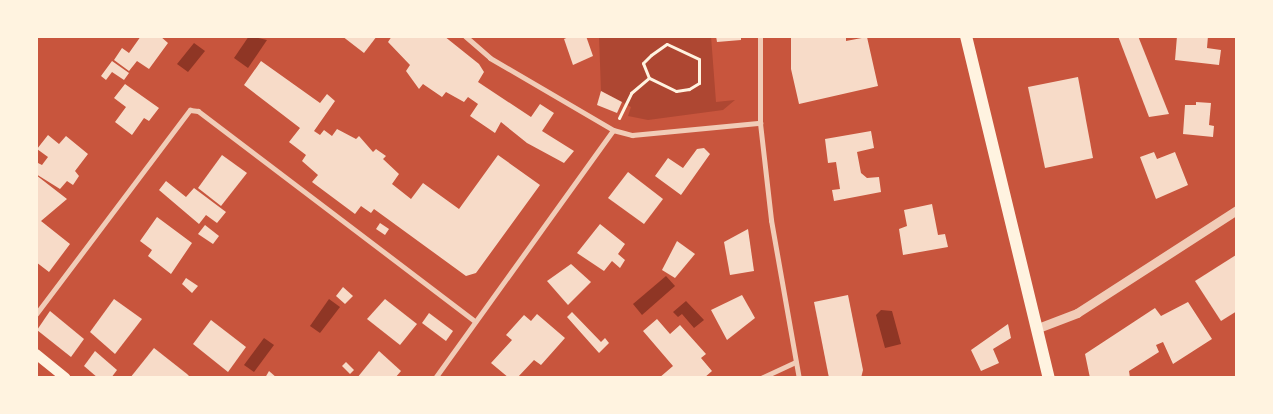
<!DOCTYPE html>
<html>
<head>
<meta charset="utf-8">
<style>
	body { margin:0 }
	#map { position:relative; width:1273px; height:414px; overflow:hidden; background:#c8553d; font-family:Lato,sans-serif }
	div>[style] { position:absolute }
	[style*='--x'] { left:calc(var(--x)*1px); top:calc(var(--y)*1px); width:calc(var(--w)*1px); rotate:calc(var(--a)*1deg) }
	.green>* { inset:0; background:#ae4732 }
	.water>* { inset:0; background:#8f3625 }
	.building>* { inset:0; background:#f7dbc8 }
	.path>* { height:3px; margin:-1.5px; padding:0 1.5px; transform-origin:1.5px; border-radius:1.5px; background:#fff3e0 }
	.minor>* { height:5px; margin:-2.5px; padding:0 2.5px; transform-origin:2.5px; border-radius:2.5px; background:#f1ccb7 }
	.tertiary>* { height:9px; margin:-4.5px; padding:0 4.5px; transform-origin:4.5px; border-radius:4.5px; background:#f1ccb7 }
	.secondary>* { height:10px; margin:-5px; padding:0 5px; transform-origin:5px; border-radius:5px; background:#fff3e0 }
	.primary>* { height:12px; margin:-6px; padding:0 6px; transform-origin:6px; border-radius:6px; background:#fff3e0 }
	span { translate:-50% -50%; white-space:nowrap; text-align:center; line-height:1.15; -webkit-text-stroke:4px #fff3e0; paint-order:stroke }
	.frame { position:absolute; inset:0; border:38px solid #fff3e0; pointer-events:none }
</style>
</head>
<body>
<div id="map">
	<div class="green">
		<div style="clip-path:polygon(711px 36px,716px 102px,735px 100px,723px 110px,648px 120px,628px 116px,631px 107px,601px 91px,599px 36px)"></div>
	</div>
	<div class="water">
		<div style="clip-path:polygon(249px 36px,267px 40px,248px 68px,234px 58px)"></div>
		<div style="clip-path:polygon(194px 43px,205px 51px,188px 72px,177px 64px)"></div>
		<div style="clip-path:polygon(666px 276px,675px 286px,642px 315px,633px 304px)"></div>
		<div style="clip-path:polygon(329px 299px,340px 307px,320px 333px,310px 326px)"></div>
		<div style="clip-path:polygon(686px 301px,704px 320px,694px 328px,682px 314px,678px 317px,673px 312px)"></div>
		<div style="clip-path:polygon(881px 310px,892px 311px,901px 344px,885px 348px,876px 315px)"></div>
		<div style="clip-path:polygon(264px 338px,274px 345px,254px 372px,244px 365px)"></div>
	</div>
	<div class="building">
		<div style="clip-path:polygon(141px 36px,160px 36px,168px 43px,149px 69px,137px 61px,129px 71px,114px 60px,122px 48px,129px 53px)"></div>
		<div style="clip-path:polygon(342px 36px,377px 36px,364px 53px)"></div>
		<div style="clip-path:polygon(392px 36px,444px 36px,479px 64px,484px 72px,478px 82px,531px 117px,540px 104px,554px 113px,542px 131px,574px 151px,564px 163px,527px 143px,501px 122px,495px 133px,470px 116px,478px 104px,468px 97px,464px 102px,446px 92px,442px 97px,423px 84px,419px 89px,406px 71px,410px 65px,388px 42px)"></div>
		<div style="clip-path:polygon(571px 36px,586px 36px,593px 56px,573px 65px,564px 39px)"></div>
		<div style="clip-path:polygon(716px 36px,741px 36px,741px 40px,717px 42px)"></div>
		<div style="clip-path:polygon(791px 36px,846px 36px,846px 41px,867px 37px,878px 86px,799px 104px,791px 69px)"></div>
		<div style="clip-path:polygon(1118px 36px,1138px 36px,1169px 114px,1149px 117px)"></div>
		<div style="clip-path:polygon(1177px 36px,1208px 36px,1207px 48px,1221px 50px,1219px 65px,1175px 60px)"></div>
		<div style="clip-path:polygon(112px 61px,129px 73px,124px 80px,112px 72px,106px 80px,101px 76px)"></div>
		<div style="clip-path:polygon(261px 61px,320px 103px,327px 94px,335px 101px,314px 131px,320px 135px,324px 130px,332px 136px,337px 129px,356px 139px,359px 136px,373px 152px,376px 149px,386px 156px,383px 159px,399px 174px,392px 184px,411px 199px,423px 183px,459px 209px,498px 155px,540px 185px,476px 273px,466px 276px,374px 209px,371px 213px,361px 206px,355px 214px,312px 182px,318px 175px,302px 161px,306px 155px,289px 142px,300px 128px,244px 85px)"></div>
		<div style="clip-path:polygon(1078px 77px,1093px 158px,1045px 168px,1028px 87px)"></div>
		<div style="clip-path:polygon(125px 84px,159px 108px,149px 121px,144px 118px,132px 135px,115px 122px,126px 107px,114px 98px)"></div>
		<div style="clip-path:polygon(601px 91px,622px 102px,617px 113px,597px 105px)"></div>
		<div style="clip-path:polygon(1196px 102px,1211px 103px,1209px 125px,1214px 126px,1213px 137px,1183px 134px,1185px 105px,1196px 105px)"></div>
		<div style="clip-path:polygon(871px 131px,874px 148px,857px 152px,861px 173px,867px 178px,879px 177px,881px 192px,834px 201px,832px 190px,840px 189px,836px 162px,828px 163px,825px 139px)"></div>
		<div style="clip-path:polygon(48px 135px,59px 144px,66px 136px,88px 154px,75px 171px,79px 176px,73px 185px,67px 181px,60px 189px,36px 174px,36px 162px,42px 165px,48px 157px,37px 149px)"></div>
		<div style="clip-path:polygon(704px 148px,710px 154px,681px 195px,655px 176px,668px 158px,683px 168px,697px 149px)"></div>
		<div style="clip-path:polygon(1154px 152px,1157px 159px,1175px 152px,1188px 185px,1156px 199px,1140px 157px)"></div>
		<div style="clip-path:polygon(222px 155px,247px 173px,221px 206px,198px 188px)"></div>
		<div style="clip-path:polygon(628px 172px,663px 199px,644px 224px,608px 198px)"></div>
		<div style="clip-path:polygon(36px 175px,67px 199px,41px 221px,70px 244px,49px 272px,36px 262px)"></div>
		<div style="clip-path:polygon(166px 181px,186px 197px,194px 188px,226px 212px,217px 223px,206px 215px,199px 224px,159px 190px)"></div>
		<div style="clip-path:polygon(932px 204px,938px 235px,945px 234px,948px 247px,903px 255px,899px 229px,907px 226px,904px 210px)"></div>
		<div style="clip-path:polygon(157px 217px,192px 243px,171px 274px,148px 256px,152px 250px,140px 241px)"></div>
		<div style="clip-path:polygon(380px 223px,389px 229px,385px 235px,376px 229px)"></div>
		<div style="clip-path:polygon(600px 224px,625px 244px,618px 254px,625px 260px,620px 268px,612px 261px,604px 271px,577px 253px)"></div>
		<div style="clip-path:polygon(205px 225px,219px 236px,213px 244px,198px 234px)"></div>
		<div style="clip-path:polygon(748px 229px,754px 271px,730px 275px,724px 242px)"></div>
		<div style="clip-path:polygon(677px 241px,695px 254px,675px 278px,662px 270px)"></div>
		<div style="clip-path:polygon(1236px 255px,1237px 311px,1221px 321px,1195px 281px)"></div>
		<div style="clip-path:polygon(571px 264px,591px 282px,568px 305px,547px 281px)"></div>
		<div style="clip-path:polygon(186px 278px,198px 286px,192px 293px,182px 284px)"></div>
		<div style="clip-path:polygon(343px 287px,353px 296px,345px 304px,336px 296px)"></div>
		<div style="clip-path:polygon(742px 295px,755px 318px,727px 340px,711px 310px)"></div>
		<div style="clip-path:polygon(848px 295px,863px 370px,861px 378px,829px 378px,814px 302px)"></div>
		<div style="clip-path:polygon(114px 299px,142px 319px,115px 354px,90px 332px)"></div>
		<div style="clip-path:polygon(385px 299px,417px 324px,400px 345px,367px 319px)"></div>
		<div style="clip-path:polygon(1188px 302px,1212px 339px,1173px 364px,1163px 342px,1156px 345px,1159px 352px,1129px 371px,1130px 378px,1090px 378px,1085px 354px,1155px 308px,1161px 316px)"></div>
		<div style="clip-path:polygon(50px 311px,84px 339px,71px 357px,37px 330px)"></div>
		<div style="clip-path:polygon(572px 312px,601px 342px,605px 338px,609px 343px,599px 353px,567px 317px)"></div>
		<div style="clip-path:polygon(429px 313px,453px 331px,446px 341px,422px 323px)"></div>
		<div style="clip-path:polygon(537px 314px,565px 338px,541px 365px,534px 360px,517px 378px,509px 378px,491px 363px,512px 340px,506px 335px,524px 315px,531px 321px)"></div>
		<div style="clip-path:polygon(657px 319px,670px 334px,680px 325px,706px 354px,701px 358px,712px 371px,704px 378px,659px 378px,673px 366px,643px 331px)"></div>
		<div style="clip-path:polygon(211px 320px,246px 347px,228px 372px,193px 344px)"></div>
		<div style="clip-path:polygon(1008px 324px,1011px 338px,993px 349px,999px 363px,981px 371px,971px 350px)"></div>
		<div style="clip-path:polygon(154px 348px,187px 374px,191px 378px,130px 378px)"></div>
		<div style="clip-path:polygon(95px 351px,117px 370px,111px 378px,98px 378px,84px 366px)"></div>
		<div style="clip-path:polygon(379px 351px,401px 371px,395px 378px,357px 378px)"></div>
		<div style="clip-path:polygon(346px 362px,354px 370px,350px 374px,342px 366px)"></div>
		<div style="clip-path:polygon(269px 371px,277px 378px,265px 378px)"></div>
	</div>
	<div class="path">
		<div style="--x:619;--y:118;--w:28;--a:-64"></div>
		<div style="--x:631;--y:93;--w:23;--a:-40"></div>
		<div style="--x:649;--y:78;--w:16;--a:-112"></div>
		<div style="--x:643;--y:63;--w:11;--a:-45"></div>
		<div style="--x:651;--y:55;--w:19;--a:-35"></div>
		<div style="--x:667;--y:44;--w:35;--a:25"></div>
		<div style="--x:699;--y:59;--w:24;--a:90"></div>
		<div style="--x:699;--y:83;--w:12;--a:149"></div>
		<div style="--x:689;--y:89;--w:13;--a:171"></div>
		<div style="--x:676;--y:91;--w:30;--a:-154"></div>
	</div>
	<div class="minor">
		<div style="--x:465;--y:36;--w:33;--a:41"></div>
		<div style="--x:490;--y:58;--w:143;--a:30.3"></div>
		<div style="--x:613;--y:130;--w:20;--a:15"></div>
		<div style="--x:632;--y:135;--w:129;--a:-5.4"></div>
		<div style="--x:760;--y:36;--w:87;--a:90"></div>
		<div style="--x:760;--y:123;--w:98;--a:83.5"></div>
		<div style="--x:771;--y:220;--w:160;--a:80"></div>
		<div style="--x:1237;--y:141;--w:9;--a:90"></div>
		<div style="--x:36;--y:314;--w:256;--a:-53"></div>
		<div style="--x:190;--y:110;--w:8;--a:7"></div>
		<div style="--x:198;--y:111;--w:348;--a:37.2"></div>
		<div style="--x:435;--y:378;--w:305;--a:-54.3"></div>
		<div style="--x:761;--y:378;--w:38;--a:-25"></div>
	</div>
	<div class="tertiary">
		<div style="--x:1038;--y:328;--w:42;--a:-21"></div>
		<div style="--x:1077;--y:313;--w:190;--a:-32.8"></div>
	</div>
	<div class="secondary">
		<div style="--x:36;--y:354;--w:38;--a:39"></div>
	</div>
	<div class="primary">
		<div style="--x:966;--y:36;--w:352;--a:76.4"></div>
	</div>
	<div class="frame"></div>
</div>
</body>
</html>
